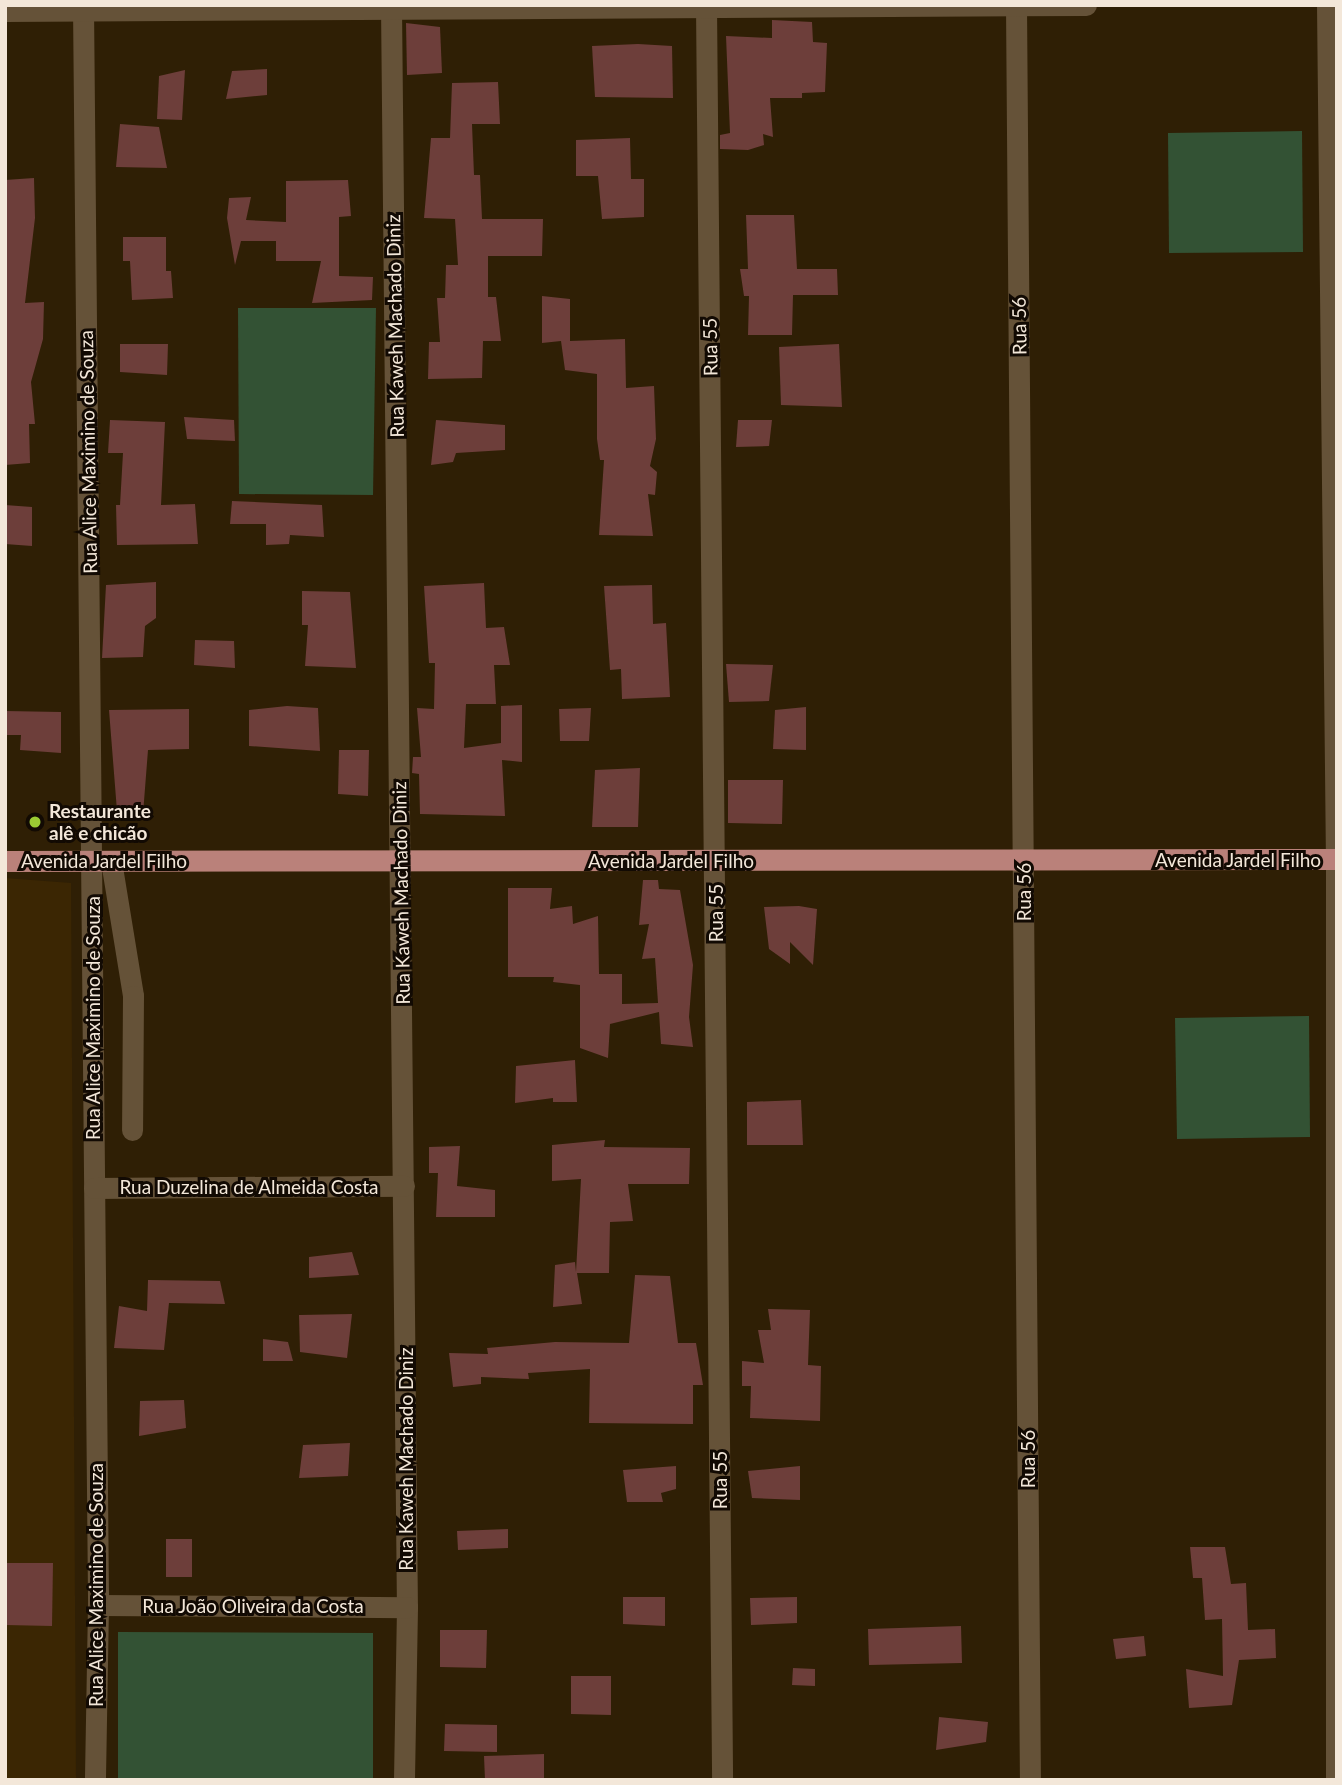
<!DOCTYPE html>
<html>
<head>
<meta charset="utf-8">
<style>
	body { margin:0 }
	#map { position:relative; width:1342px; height:1785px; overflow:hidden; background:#2f1f05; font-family:Lato,sans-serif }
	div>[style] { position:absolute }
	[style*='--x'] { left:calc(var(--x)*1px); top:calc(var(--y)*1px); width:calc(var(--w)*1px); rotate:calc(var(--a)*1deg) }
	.built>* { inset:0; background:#3b2603 }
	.green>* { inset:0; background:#335234 }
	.building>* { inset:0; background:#6d3e3a }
	.minor>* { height:21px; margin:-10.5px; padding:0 10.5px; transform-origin:10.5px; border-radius:10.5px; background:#655238 }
	.major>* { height:21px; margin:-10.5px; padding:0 10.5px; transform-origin:10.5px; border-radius:10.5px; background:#ba817a }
	.dots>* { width:19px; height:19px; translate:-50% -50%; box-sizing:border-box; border:4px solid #120a03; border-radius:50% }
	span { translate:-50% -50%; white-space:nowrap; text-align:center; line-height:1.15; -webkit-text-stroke:6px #120a03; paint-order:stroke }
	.street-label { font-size:19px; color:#f3e7d9 }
	.poi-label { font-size:19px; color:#f3e7d9; font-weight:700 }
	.left { translate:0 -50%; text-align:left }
	.frame { position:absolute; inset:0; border:7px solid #f3e7d9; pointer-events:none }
</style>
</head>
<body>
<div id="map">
	<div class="built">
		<div style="clip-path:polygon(5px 878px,71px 883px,76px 1780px,5px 1780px)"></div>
	</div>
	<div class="green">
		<div style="clip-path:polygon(1302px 131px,1303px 252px,1169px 253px,1168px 133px)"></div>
		<div style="clip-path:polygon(238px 308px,376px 308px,373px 495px,239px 494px)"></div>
		<div style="clip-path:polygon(1309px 1016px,1310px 1137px,1177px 1139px,1175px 1018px)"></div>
		<div style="clip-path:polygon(118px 1632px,373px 1633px,373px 1780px,118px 1780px)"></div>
	</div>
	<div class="building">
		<div style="clip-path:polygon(772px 20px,812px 22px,813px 42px,827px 43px,825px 92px,802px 93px,802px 98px,770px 98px,773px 137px,763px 134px,764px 145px,748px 150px,720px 149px,720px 135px,730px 133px,726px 36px,772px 38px)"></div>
		<div style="clip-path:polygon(406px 23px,440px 27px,442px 73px,407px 75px)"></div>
		<div style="clip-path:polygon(638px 44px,672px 46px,673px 98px,595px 97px,592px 46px)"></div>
		<div style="clip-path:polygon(267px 69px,267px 95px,226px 99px,232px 71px)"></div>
		<div style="clip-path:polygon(185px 70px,182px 120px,157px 119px,159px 76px)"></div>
		<div style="clip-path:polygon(498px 82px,500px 124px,472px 124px,474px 175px,480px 175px,482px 219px,543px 219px,542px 256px,488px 256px,488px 297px,496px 297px,501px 341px,483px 341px,482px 378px,428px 379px,429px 342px,440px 342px,437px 298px,445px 298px,446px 265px,458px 265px,455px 219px,424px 218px,431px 138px,450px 138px,452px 83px)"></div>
		<div style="clip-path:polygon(120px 124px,159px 127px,167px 168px,116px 167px)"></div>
		<div style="clip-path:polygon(630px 138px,631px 179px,644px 179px,644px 217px,602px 219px,598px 176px,576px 176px,576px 140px)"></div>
		<div style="clip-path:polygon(34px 178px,35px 218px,25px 303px,44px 302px,43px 339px,31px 382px,35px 424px,29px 424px,30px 463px,5px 465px,5px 180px)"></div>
		<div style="clip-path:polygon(348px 180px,351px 216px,339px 217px,339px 276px,373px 277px,372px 300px,312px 303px,321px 261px,276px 261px,276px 241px,241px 241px,235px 265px,227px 218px,229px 198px,251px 197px,246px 220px,286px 222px,286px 181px)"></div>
		<div style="clip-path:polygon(746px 215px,794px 215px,797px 269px,837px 269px,838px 295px,793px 295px,792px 335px,748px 335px,749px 296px,744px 296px,740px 269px,748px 269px)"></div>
		<div style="clip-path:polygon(123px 237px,166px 237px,166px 271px,171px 271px,173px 298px,132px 300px,130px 261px,123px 261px)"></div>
		<div style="clip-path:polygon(542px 296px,570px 299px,570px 341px,625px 339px,626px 388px,654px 386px,656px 439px,650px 466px,657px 472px,655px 495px,648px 494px,653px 536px,599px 535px,604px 460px,600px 460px,597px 439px,597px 374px,565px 370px,561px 341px,542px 343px)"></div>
		<div style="clip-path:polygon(120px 344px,168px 344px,167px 375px,120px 372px)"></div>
		<div style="clip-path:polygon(839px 344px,842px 407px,781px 405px,779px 347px)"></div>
		<div style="clip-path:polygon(184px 417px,234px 420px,235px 441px,187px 439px)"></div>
		<div style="clip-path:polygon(110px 420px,165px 422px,161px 505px,195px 504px,198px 544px,117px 545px,116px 505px,120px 505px,123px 453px,108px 453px)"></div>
		<div style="clip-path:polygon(436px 420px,505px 425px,505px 450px,456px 453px,453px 462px,431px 465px)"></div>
		<div style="clip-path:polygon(738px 420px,772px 420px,769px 446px,736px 447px)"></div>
		<div style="clip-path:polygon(232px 501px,322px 505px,324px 537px,290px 535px,289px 544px,266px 545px,266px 524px,230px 524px)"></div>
		<div style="clip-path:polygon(5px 505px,32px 507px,32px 546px,5px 544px)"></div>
		<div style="clip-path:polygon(156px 582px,156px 618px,145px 626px,143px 657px,102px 658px,106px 585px)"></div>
		<div style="clip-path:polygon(484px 583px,486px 628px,504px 627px,510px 665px,494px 665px,496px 704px,466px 704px,464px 748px,501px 743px,501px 706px,522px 705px,522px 762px,502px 760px,505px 816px,420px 814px,419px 774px,412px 773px,413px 757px,421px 757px,417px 708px,434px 709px,435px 663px,429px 663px,424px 586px)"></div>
		<div style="clip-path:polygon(652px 585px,653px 624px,666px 623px,670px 697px,622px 699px,621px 669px,610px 670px,604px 586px)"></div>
		<div style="clip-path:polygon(302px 591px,350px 592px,356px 668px,305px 666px,308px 625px,302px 625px)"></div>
		<div style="clip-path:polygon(195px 640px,234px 641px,235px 668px,194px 665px)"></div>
		<div style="clip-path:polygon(726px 664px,773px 665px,769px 701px,729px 702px)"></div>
		<div style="clip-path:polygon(287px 706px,318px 708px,320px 751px,249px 746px,249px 710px)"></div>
		<div style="clip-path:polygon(806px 707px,806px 750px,773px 749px,775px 710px)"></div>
		<div style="clip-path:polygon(591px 708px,589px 741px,560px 741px,559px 709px)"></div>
		<div style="clip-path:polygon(189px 709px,189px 749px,148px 750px,143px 814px,117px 811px,109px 710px)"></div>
		<div style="clip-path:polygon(5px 711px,61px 712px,61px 753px,20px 750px,21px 735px,5px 735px)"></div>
		<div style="clip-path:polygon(339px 750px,369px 750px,368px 796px,338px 794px)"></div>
		<div style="clip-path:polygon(640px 768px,638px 827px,592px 827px,595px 770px)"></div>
		<div style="clip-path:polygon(728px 780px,783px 780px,782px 824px,728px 823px)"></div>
		<div style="clip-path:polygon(643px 880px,658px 880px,659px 889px,680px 890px,693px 965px,689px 1017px,693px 1047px,661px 1044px,659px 1012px,610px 1024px,608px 1058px,580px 1048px,580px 985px,553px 982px,554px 977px,508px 977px,508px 888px,552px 888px,550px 909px,572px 906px,573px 924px,598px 916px,599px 974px,622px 974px,622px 1004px,658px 1003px,655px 958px,642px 959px,649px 924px,639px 925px)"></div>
		<div style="clip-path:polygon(799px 906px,817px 909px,813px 965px,790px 942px,790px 964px,769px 949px,764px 907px)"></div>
		<div style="clip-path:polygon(575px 1060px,577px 1102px,553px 1102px,553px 1098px,515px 1103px,516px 1066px)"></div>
		<div style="clip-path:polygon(801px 1100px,803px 1145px,747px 1145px,747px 1102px)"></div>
		<div style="clip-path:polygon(605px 1140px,604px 1147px,690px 1148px,689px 1184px,628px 1184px,633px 1221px,610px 1222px,609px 1273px,577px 1273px,582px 1304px,553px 1307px,555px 1265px,575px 1262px,576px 1272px,581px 1179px,552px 1181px,552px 1145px)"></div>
		<div style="clip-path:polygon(460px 1146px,457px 1186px,495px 1190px,495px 1217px,436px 1217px,438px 1173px,429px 1173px,429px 1147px)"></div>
		<div style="clip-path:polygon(352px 1252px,359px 1275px,309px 1278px,309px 1257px)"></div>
		<div style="clip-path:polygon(635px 1275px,670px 1276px,678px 1343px,696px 1343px,703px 1385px,693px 1385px,693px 1424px,589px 1423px,590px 1369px,528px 1373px,529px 1379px,481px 1377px,481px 1384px,453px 1387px,449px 1353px,488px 1354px,487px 1348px,555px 1342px,629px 1343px)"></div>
		<div style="clip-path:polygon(148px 1280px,220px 1281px,225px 1304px,169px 1303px,164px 1350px,114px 1348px,119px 1306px,147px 1311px)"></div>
		<div style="clip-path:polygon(768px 1309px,810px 1310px,808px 1365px,821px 1366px,820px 1421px,750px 1418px,751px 1386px,742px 1386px,742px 1361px,764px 1363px,758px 1330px,771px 1330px)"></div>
		<div style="clip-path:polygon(352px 1314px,347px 1358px,300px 1352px,299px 1315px)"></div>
		<div style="clip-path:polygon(263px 1339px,288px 1342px,293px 1361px,263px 1361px)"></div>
		<div style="clip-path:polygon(184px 1400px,186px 1428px,139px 1436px,140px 1401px)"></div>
		<div style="clip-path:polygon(350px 1443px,348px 1476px,299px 1478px,303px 1445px)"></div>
		<div style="clip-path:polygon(676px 1466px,676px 1489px,661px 1493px,663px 1502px,627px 1502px,623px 1470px)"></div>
		<div style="clip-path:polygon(800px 1466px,800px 1500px,752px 1498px,748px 1471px)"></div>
		<div style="clip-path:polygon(508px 1529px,508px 1548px,458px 1550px,457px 1531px)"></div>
		<div style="clip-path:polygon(166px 1539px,192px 1539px,192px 1577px,166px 1577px)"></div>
		<div style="clip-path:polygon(1190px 1547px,1225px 1547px,1231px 1584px,1246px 1583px,1248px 1630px,1275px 1629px,1276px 1658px,1239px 1660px,1232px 1705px,1189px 1708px,1186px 1669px,1223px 1676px,1222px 1619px,1205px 1620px,1202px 1578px,1193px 1578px)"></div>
		<div style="clip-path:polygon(5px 1563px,53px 1563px,52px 1626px,5px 1625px)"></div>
		<div style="clip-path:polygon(623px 1597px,665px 1597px,665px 1626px,623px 1624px)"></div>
		<div style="clip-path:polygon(797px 1597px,797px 1623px,751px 1625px,750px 1598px)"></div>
		<div style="clip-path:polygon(961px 1626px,962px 1663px,869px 1665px,868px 1629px)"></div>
		<div style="clip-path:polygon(440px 1630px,487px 1630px,486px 1668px,440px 1667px)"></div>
		<div style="clip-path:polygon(1144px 1636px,1146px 1656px,1116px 1659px,1113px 1639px)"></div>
		<div style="clip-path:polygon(793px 1668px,815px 1669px,815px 1686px,792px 1685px)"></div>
		<div style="clip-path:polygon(571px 1676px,611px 1676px,611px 1715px,571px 1714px)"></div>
		<div style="clip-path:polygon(939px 1717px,988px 1722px,986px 1742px,936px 1750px)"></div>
		<div style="clip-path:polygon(445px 1724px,497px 1725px,497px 1752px,444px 1751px)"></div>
		<div style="clip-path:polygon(544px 1754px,544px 1780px,485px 1780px,484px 1756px)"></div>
	</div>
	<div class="minor">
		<div style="--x:83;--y:5;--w:1600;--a:89.46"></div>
		<div style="--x:98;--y:1605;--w:175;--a:91"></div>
		<div style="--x:391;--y:5;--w:1602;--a:89.43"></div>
		<div style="--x:407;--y:1607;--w:173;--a:91"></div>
		<div style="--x:706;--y:5;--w:1775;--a:89.48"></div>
		<div style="--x:1016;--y:5;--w:1775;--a:89.55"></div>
		<div style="--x:1327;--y:5;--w:854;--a:89.4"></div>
		<div style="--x:1336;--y:859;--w:921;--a:90"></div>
		<div style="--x:5;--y:11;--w:1081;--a:-0.32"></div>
		<div style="--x:111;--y:861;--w:137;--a:80.7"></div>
		<div style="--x:133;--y:996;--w:134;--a:90.4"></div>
		<div style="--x:94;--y:1188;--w:310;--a:-0.4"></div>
		<div style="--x:98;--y:1605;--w:309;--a:0.4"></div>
	</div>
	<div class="major">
		<div style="--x:5;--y:861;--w:1332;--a:-0.09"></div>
	</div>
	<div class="dots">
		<div style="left:35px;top:822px;background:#9bcb33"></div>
	</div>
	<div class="street-label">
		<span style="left:395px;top:326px;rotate:-91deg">Rua Kaweh Machado Diniz</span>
		<span style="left:1019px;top:326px;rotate:-91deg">Rua 56</span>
		<span style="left:710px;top:347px;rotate:-91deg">Rua 55</span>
		<span style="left:88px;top:452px;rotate:-91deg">Rua Alice Maximino de Souza</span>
		<span style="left:1238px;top:860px">Avenida Jardel Filho</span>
		<span style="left:104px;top:861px">Avenida Jardel Filho</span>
		<span style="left:671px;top:861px">Avenida Jardel Filho</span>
		<span style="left:1024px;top:892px;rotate:-90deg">Rua 56</span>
		<span style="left:401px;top:893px;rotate:-91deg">Rua Kaweh Machado Diniz</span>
		<span style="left:716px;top:913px;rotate:-90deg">Rua 55</span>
		<span style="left:93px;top:1018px;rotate:-90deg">Rua Alice Maximino de Souza</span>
		<span style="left:249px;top:1187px">Rua Duzelina de Almeida Costa</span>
		<span style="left:406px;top:1459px;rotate:-90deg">Rua Kaweh Machado Diniz</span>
		<span style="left:1028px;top:1459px;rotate:-90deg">Rua 56</span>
		<span style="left:720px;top:1480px;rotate:-90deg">Rua 55</span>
		<span style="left:96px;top:1585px;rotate:-90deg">Rua Alice Maximino de Souza</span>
		<span style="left:253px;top:1606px">Rua João Oliveira da Costa</span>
	</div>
	<div class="poi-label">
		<span class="left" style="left:49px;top:822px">Restaurante<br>alê e chicão</span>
	</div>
	<div class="frame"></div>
</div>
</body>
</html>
